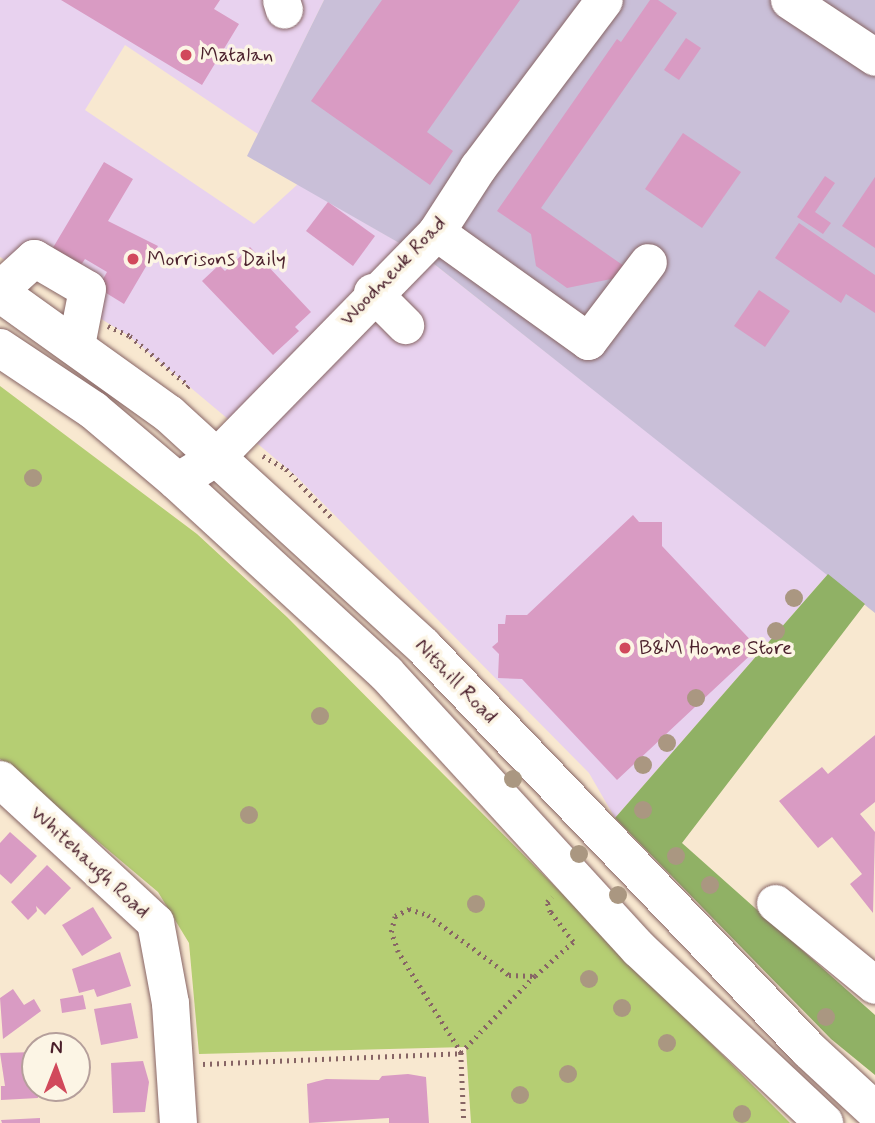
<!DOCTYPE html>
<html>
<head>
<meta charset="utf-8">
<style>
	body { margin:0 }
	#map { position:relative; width:875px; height:1123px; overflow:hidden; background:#f8e8d0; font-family:Mynerve,sans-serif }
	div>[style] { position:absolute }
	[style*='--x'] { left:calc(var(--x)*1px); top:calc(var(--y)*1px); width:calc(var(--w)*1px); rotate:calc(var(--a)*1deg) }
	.built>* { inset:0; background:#e8d2ef }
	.industrial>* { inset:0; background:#c9bfd8 }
	.green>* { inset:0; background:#b5ce73 }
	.forest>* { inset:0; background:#90b165 }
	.building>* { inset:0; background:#d99bc3 }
	.path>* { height:4.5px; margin-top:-2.25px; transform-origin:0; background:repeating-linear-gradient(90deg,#876565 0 2px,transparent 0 7px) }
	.roads { filter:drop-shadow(0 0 2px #876565) drop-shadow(0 0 2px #876565) }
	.minor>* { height:37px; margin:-18.5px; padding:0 18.5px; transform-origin:18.5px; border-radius:18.5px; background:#fff }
	.major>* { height:38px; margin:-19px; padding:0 19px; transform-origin:19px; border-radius:19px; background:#fff }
	.trees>* { width:18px; height:18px; margin:-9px; border-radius:50%; background:#aa9781 }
	.dots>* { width:19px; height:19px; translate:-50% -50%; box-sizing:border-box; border:4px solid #fcf5e5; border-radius:50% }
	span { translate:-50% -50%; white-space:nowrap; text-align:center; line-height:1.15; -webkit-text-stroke:7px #fcf5e5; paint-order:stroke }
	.poi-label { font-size:21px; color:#4a1f2b }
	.left { translate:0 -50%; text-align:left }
	.street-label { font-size:21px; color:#4a1f2b }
	.north { position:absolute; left:21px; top:1032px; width:70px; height:70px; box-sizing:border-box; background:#fcf5e5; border:2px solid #b59f9b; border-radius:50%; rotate:1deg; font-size:19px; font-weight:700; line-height:28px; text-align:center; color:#4a1f2b }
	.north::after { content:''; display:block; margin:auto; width:24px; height:32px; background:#d1495b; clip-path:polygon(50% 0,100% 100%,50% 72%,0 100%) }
</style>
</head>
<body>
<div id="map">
	<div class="built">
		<div style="clip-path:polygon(0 0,324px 0,258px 134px,125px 45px,85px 110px,254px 224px,298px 184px,429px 260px,828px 574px,615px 818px,589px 773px,296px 476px,129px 336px,0 257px)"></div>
	</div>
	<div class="industrial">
		<div style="clip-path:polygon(324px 0,875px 0,875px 613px,429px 260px,247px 156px)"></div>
	</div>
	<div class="green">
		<div style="clip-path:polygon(0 386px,197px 534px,287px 617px,790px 1123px,471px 1123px,466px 1047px,199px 1054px,189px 943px,158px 892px,0 759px)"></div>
	</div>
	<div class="forest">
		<div style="clip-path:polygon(828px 574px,865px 604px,682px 843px,875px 1015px,875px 1075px,831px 1039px,615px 818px)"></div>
	</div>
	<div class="building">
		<div style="clip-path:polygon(61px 0,220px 0,214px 9px,239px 24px,202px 85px)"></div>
		<div style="clip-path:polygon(382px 0,520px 0,427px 132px,453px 151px,430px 185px,311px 101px)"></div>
		<div style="clip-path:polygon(650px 0,658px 0,677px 13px,541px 208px,624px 266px,616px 278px,567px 288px,536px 266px,531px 234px,497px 211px,617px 39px,621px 42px)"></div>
		<div style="clip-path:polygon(686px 38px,701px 48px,679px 80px,664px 70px)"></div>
		<div style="clip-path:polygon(683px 133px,741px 172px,702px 228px,645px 189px)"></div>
		<div style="clip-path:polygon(104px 162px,133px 179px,108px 221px,158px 246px,124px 304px,98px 288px,107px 272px,85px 259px,79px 268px,51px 251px)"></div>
		<div style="clip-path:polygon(825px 176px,835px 183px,815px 212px,831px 223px,823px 234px,797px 217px)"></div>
		<div style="clip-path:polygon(875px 177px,875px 248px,842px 226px)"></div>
		<div style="clip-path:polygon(328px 202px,375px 236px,353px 266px,306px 231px)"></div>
		<div style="clip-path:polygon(799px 223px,875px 275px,875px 313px,846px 294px,841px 303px,775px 258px)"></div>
		<div style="clip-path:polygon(250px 247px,311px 312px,295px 327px,299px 331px,273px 355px,202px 281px,219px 265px,225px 271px)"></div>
		<div style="clip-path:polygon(759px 290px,790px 311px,765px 347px,734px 326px)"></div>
		<div style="clip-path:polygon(633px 515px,639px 522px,662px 522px,662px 546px,758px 648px,617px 780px,522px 679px,498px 678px,499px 654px,492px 647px,498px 642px,498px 624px,505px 624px,506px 615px,527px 615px)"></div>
		<div style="clip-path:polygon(875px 735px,875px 802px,860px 814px,875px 832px,873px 913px,850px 884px,862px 874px,832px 837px,818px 848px,779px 801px,822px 767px,828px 774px)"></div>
		<div style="clip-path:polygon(10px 832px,37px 856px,11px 884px,0 874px,0 843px)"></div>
		<div style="clip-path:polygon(47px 865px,71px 888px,45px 915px,36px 906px,37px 911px,28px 920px,11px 902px)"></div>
		<div style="clip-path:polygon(93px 907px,112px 938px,82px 956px,62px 925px)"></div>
		<div style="clip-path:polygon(120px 952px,131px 986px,97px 997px,94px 989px,79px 993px,72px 969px)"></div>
		<div style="clip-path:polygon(13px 989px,24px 1005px,34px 999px,41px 1011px,3px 1039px,0 998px)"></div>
		<div style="clip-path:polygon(83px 995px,86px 1009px,62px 1013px,60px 999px)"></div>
		<div style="clip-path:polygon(131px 1003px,138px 1038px,101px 1045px,94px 1009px)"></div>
		<div style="clip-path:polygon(35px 1052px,38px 1098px,1px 1100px,1px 1086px,5px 1086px,0 1053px)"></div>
		<div style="clip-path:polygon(143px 1061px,149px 1082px,145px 1112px,113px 1113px,111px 1063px)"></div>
		<div style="clip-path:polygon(408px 1074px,426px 1077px,429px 1123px,389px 1123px,389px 1118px,309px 1123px,307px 1084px,326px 1079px,379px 1080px,382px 1076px)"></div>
		<div style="clip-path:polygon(40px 1118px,40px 1123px,2px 1123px,1px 1120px)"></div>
	</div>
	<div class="path">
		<div style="--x:108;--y:326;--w:24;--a:24"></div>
		<div style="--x:130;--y:336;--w:77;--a:40.3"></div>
		<div style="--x:189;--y:386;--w:6;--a:135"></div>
		<div style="--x:263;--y:456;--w:26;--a:29"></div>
		<div style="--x:286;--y:469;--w:66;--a:46.8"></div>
		<div style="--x:535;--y:976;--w:107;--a:133.9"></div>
		<div style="--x:461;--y:1053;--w:119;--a:-122"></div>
		<div style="--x:398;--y:952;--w:21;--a:-109"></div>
		<div style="--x:391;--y:932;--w:16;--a:-76"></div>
		<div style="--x:395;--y:916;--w:16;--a:-27"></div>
		<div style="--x:409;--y:909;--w:20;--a:18"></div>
		<div style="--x:428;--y:915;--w:101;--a:36.5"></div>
		<div style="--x:509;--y:975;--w:26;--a:2"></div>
		<div style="--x:535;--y:976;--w:51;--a:-41.8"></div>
		<div style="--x:573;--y:942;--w:38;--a:-127"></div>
		<div style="--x:550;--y:912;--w:10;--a:-107"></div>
		<div style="--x:547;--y:902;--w:7;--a:-45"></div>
		<div style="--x:203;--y:1064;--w:258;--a:-2.4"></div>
		<div style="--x:461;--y:1053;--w:70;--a:87.5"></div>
	</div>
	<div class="roads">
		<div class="minor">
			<div style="--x:281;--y:0;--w:10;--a:73"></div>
			<div style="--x:789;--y:0;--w:103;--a:33.5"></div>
			<div style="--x:436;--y:232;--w:187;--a:35.6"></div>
			<div style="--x:588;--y:341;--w:99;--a:-52.8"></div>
			<div style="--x:0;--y:289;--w:46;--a:-42.4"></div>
			<div style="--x:34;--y:258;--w:61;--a:30.3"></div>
			<div style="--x:87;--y:289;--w:57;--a:101.1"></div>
			<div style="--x:372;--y:292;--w:47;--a:45"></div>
			<div style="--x:177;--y:481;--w:46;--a:-31.6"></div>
			<div style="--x:216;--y:457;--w:315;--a:-45.6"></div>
			<div style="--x:436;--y:232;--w:77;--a:-57.1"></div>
			<div style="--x:478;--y:167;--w:209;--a:-53"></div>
			<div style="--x:0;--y:779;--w:211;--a:42.7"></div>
			<div style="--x:155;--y:922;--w:82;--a:79.5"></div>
			<div style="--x:170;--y:1003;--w:120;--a:86.2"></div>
			<div style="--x:775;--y:903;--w:129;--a:39.4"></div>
		</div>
		<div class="major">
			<div style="--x:0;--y:293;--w:208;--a:35.6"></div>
			<div style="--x:169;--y:414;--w:345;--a:42.4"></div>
			<div style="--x:424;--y:647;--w:557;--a:46.31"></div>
			<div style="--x:809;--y:1050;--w:90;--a:42.7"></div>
			<div style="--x:0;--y:348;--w:112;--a:33.7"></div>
			<div style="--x:93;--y:410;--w:110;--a:40.2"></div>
			<div style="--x:177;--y:481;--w:284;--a:42.6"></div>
			<div style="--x:386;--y:673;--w:374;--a:47.5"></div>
			<div style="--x:639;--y:949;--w:254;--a:43.2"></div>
		</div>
	</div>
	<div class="trees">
		<div style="left:33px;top:478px"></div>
		<div style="left:794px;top:598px"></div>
		<div style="left:776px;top:631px"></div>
		<div style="left:696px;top:698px"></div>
		<div style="left:320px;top:716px"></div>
		<div style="left:667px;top:743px"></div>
		<div style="left:643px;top:765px"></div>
		<div style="left:513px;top:779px"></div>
		<div style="left:643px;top:810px"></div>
		<div style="left:249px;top:815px"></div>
		<div style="left:579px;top:854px"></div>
		<div style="left:676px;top:856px"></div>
		<div style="left:710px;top:885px"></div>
		<div style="left:618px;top:895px"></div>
		<div style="left:476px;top:904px"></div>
		<div style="left:589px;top:979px"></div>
		<div style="left:622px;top:1008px"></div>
		<div style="left:826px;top:1017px"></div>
		<div style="left:667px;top:1043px"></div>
		<div style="left:568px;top:1074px"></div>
		<div style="left:520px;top:1095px"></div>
		<div style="left:742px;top:1114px"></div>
	</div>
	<div class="dots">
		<div style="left:186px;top:55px;background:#d1495b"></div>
		<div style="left:133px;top:259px;background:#d1495b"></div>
		<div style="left:625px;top:648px;background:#d1495b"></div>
	</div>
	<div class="poi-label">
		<span class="left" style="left:200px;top:55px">Matalan</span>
		<span class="left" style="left:147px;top:259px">Morrisons Daily</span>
		<span class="left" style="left:639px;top:648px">B&amp;M Home Store</span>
	</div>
	<div class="street-label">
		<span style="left:393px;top:271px;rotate:-46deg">Woodneuk Road</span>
		<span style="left:456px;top:681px;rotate:46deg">Nitshill Road</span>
		<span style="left:90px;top:862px;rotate:43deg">Whitehaugh Road</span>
	</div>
	<div class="north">N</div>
</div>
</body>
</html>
